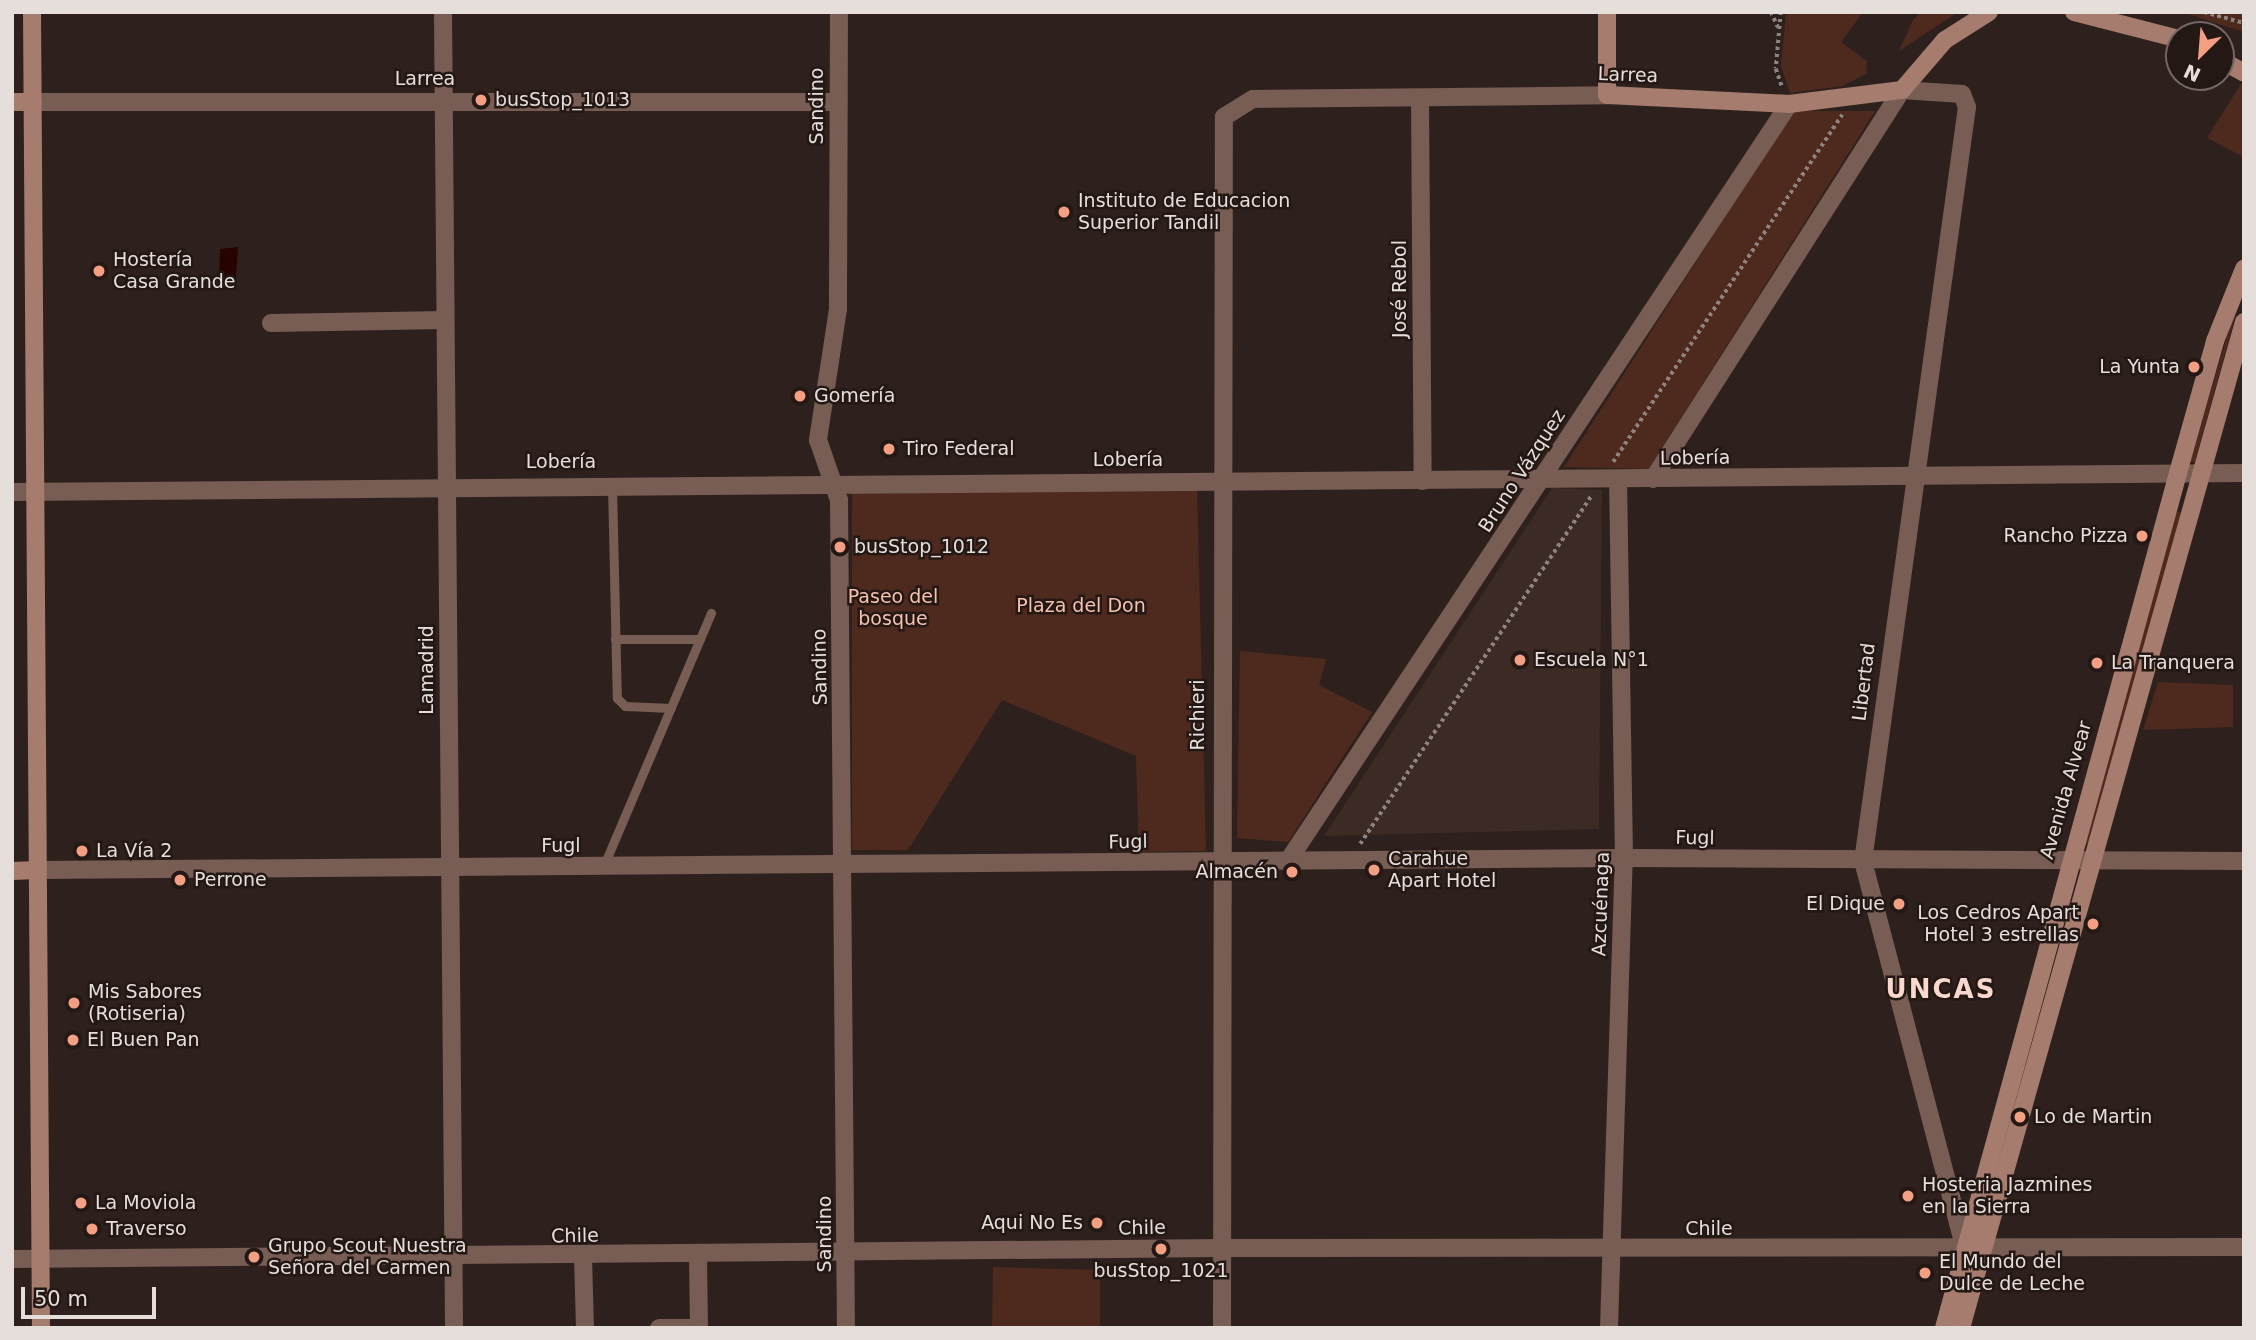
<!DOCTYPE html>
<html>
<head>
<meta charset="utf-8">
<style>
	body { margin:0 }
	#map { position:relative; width:2256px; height:1340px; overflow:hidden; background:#2e211d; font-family:"DejaVu Sans",sans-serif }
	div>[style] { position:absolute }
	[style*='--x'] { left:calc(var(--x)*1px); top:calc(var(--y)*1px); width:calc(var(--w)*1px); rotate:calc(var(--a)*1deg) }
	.built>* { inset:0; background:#3c2a24 }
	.green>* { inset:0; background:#4e2a1e }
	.water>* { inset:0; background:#260200 }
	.path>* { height:3.5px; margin-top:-1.75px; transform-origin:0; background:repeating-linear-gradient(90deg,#8e8380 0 3.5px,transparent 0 7px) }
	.lane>* { height:9px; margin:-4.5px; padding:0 4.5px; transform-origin:4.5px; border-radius:4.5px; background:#775d54 }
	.street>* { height:18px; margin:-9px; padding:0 9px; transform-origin:9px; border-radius:9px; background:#775d54 }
	.secondary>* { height:18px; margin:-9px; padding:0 9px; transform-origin:9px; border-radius:9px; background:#a57c6e }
	.dots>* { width:19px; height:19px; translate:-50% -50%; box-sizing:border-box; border:4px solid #241814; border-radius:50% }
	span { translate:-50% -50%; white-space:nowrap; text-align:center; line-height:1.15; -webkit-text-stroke:5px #241814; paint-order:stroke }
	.street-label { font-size:19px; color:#e6dedb }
	.poi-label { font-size:19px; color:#e6dedb }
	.left { translate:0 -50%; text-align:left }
	.right { translate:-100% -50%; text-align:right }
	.park-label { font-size:19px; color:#f7c0af }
	.district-label { font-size:26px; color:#f9d8cd; font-weight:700; letter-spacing:2px }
	.frame { position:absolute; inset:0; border:14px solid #e6dedb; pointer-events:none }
	.north { position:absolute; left:2165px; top:21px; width:70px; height:70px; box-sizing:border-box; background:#241814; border:2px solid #726764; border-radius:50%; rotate:205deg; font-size:19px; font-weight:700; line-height:28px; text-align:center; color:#e6dedb }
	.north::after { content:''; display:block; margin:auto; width:24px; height:32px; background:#f39f84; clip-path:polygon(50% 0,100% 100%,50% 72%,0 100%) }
	.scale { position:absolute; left:21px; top:1287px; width:135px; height:32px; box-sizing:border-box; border:4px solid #e6dedb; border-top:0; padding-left:9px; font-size:21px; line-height:24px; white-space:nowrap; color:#e6dedb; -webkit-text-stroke:5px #241814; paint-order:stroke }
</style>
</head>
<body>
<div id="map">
	<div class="built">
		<div style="clip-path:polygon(1552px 488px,1602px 490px,1599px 829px,1324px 836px)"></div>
	</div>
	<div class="green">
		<div style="clip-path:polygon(1786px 12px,1863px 12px,1841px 42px,1867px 61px,1866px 74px,1842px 86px,1790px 93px,1781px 66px)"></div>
		<div style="clip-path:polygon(1920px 12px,1958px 12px,1899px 51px,1913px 20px)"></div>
		<div style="clip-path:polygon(2183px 12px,2244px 12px,2244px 32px,2209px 21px)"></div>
		<div style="clip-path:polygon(2241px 84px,2244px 85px,2244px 157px,2207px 138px)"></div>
		<div style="clip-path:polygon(1793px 111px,1875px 111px,1649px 469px,1564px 467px)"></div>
		<div style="clip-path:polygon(2244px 284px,2195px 462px,2190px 462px,2230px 326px)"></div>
		<div style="clip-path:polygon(1197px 488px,1206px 851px,1139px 852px,1136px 756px,1002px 700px,908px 850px,852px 850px,852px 491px)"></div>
		<div style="clip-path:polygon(2176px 511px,2182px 513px,2091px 845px,2085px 845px)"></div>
		<div style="clip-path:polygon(1240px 651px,1326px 659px,1319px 685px,1372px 712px,1288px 842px,1237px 838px)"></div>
		<div style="clip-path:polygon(2158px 682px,2233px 685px,2233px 727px,2143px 730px)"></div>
		<div style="clip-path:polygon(993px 1267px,1100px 1270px,1100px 1328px,992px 1328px)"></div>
	</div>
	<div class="water">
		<div style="clip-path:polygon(238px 247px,235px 290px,219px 289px,220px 249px)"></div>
	</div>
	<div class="path">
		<div style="--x:1771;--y:12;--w:17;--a:65"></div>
		<div style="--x:1781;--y:12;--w:57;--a:95"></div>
		<div style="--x:1776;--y:69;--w:18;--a:71"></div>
		<div style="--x:2204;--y:12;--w:41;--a:15.4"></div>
		<div style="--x:1613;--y:462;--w:416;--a:-56.6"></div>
		<div style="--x:1360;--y:844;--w:419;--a:-56.4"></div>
	</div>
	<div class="lane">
		<div style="--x:612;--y:485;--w:213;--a:88.7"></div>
		<div style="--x:617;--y:698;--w:11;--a:45"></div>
		<div style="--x:625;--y:706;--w:46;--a:2.5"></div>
		<div style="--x:615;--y:639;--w:85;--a:0"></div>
		<div style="--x:604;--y:865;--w:274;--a:-67"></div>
	</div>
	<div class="street">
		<div style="--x:443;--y:12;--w:1316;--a:89.52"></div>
		<div style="--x:839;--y:12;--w:297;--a:90.2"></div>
		<div style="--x:838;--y:309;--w:133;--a:98.7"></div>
		<div style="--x:818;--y:440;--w:64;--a:70.7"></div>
		<div style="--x:839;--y:500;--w:828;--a:89.52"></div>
		<div style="--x:1420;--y:98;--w:383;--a:89.6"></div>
		<div style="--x:33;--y:102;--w:805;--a:0"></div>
		<div style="--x:271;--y:323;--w:174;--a:-1"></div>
		<div style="--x:1653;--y:479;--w:462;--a:-57.4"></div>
		<div style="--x:1902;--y:90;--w:60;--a:3.8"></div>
		<div style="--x:1962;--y:94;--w:14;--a:69"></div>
		<div style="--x:1967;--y:107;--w:761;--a:97.85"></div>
		<div style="--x:1863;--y:861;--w:406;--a:75.3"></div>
		<div style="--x:12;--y:492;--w:2232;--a:-0.49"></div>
		<div style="--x:1288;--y:861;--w:908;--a:-56.5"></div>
		<div style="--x:38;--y:870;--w:1586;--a:-0.43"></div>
		<div style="--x:1624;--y:858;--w:620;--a:0.28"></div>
		<div style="--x:583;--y:1257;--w:71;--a:88.4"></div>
		<div style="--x:12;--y:1259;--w:1208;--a:-0.52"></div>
		<div style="--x:1220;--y:1248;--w:1024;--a:-0.06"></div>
		<div style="--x:659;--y:1328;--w:40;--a:0"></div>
		<div style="--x:699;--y:1328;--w:73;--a:-90.8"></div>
		<div style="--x:1222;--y:1328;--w:1211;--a:-89.91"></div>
		<div style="--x:1224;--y:117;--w:34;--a:-32"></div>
		<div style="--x:1253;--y:99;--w:354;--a:-0.6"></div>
		<div style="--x:1609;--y:1328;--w:470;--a:-88.2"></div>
		<div style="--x:1624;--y:858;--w:377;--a:-90.9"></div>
	</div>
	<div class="secondary">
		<div style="--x:32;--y:12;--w:1316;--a:89.61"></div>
		<div style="--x:1607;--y:12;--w:83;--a:90"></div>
		<div style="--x:1607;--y:95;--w:182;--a:2.8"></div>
		<div style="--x:1789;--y:104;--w:114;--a:-7.1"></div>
		<div style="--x:1902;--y:90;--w:66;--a:-49.3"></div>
		<div style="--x:1945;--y:40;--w:52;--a:-32.5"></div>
		<div style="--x:2074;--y:12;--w:108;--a:14.4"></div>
		<div style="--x:2221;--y:60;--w:26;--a:29"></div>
		<div style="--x:12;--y:102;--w:21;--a:0"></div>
		<div style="--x:12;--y:871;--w:26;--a:-2"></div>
		<div style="--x:1944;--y:1328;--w:886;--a:-74.69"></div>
		<div style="--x:2178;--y:473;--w:137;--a:-74.3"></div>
		<div style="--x:2215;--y:341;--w:78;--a:-68.1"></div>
		<div style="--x:1961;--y:1328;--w:1045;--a:-74.29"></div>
	</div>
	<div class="dots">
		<div style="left:481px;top:100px;background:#f39f84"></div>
		<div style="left:1064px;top:212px;background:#f39f84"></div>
		<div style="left:99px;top:271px;background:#f39f84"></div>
		<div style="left:2194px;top:367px;background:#f39f84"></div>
		<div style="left:800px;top:396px;background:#f39f84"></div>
		<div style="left:889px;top:449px;background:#f39f84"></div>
		<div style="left:2142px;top:536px;background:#f39f84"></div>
		<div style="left:840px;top:547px;background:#f39f84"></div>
		<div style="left:1520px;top:660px;background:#f39f84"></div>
		<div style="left:2097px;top:663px;background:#f39f84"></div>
		<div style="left:82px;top:851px;background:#f39f84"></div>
		<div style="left:1374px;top:870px;background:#f39f84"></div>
		<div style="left:1292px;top:872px;background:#f39f84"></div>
		<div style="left:180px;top:880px;background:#f39f84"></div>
		<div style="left:1899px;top:904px;background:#f39f84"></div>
		<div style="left:2093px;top:924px;background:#f39f84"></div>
		<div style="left:74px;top:1003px;background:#f39f84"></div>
		<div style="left:73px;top:1040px;background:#f39f84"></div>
		<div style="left:2020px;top:1117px;background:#f39f84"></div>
		<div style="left:1908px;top:1196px;background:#f39f84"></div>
		<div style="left:81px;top:1203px;background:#f39f84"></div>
		<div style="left:1097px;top:1223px;background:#f39f84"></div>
		<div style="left:92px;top:1229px;background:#f39f84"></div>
		<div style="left:1161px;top:1249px;background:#f39f84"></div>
		<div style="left:254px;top:1257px;background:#f39f84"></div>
		<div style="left:1925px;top:1273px;background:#f39f84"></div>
	</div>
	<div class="street-label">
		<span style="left:1628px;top:75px;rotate:2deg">Larrea</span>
		<span style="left:425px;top:79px">Larrea</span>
		<span style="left:817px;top:106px;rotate:-90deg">Sandino</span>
		<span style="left:1400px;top:289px;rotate:-90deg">José Rebol</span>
		<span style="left:1695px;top:458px;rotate:-1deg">Lobería</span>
		<span style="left:1128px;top:460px">Lobería</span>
		<span style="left:561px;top:462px">Lobería</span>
		<span style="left:1522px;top:471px;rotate:-57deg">Bruno Vázquez</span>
		<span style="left:820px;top:667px;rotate:-91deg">Sandino</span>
		<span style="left:427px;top:670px;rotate:-90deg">Lamadrid</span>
		<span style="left:1864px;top:682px;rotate:-83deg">Libertad</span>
		<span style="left:1198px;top:715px;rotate:-90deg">Richieri</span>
		<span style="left:2066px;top:790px;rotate:-74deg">Avenida Alvear</span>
		<span style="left:1695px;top:838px;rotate:1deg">Fugl</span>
		<span style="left:1128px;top:842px;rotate:-1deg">Fugl</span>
		<span style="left:561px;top:846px">Fugl</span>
		<span style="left:1601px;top:904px;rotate:-88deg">Azcuénaga</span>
		<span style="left:1142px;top:1228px;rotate:-1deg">Chile</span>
		<span style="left:1709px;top:1229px">Chile</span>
		<span style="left:825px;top:1234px;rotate:-90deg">Sandino</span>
		<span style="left:575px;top:1236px;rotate:-1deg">Chile</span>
	</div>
	<div class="poi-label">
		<span class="left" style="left:495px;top:100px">busStop_1013</span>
		<span class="left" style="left:1078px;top:212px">Instituto de Educacion<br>Superior Tandil</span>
		<span class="left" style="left:113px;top:271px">Hostería<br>Casa Grande</span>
		<span class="right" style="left:2180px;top:367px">La Yunta</span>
		<span class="left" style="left:814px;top:396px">Gomería</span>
		<span class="left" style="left:903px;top:449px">Tiro Federal</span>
		<span class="right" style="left:2128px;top:536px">Rancho Pizza</span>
		<span class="left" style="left:854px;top:547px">busStop_1012</span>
		<span class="left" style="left:1534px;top:660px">Escuela N°1</span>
		<span class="left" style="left:2111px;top:663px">La Tranquera</span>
		<span class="left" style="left:96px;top:851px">La Vía 2</span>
		<span class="left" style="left:1388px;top:870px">Carahue<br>Apart Hotel</span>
		<span class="right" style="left:1278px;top:872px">Almacén</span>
		<span class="left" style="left:194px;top:880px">Perrone</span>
		<span class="right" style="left:1885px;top:904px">El Dique</span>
		<span class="right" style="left:2079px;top:924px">Los Cedros Apart<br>Hotel 3 estrellas</span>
		<span class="left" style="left:88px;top:1003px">Mis Sabores<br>(Rotiseria)</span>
		<span class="left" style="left:87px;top:1040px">El Buen Pan</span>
		<span class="left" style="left:2034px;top:1117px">Lo de Martin</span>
		<span class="left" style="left:1922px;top:1196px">Hosteria Jazmines<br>en la Sierra</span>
		<span class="left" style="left:95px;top:1203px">La Moviola</span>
		<span class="right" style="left:1083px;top:1223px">Aqui No Es</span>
		<span class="left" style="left:106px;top:1229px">Traverso</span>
		<span class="left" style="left:268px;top:1257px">Grupo Scout Nuestra<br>Señora del Carmen</span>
		<span class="left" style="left:1939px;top:1273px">El Mundo del<br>Dulce de Leche</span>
		<span style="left:1161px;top:1271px">busStop_1021</span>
	</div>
	<div class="park-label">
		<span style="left:893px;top:608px">Paseo del<br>bosque</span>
		<span style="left:1081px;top:606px">Plaza del Don</span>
	</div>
	<div class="district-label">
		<span style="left:1941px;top:990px">UNCAS</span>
	</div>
	<div class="frame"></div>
	<div class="north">N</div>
	<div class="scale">50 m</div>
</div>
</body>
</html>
